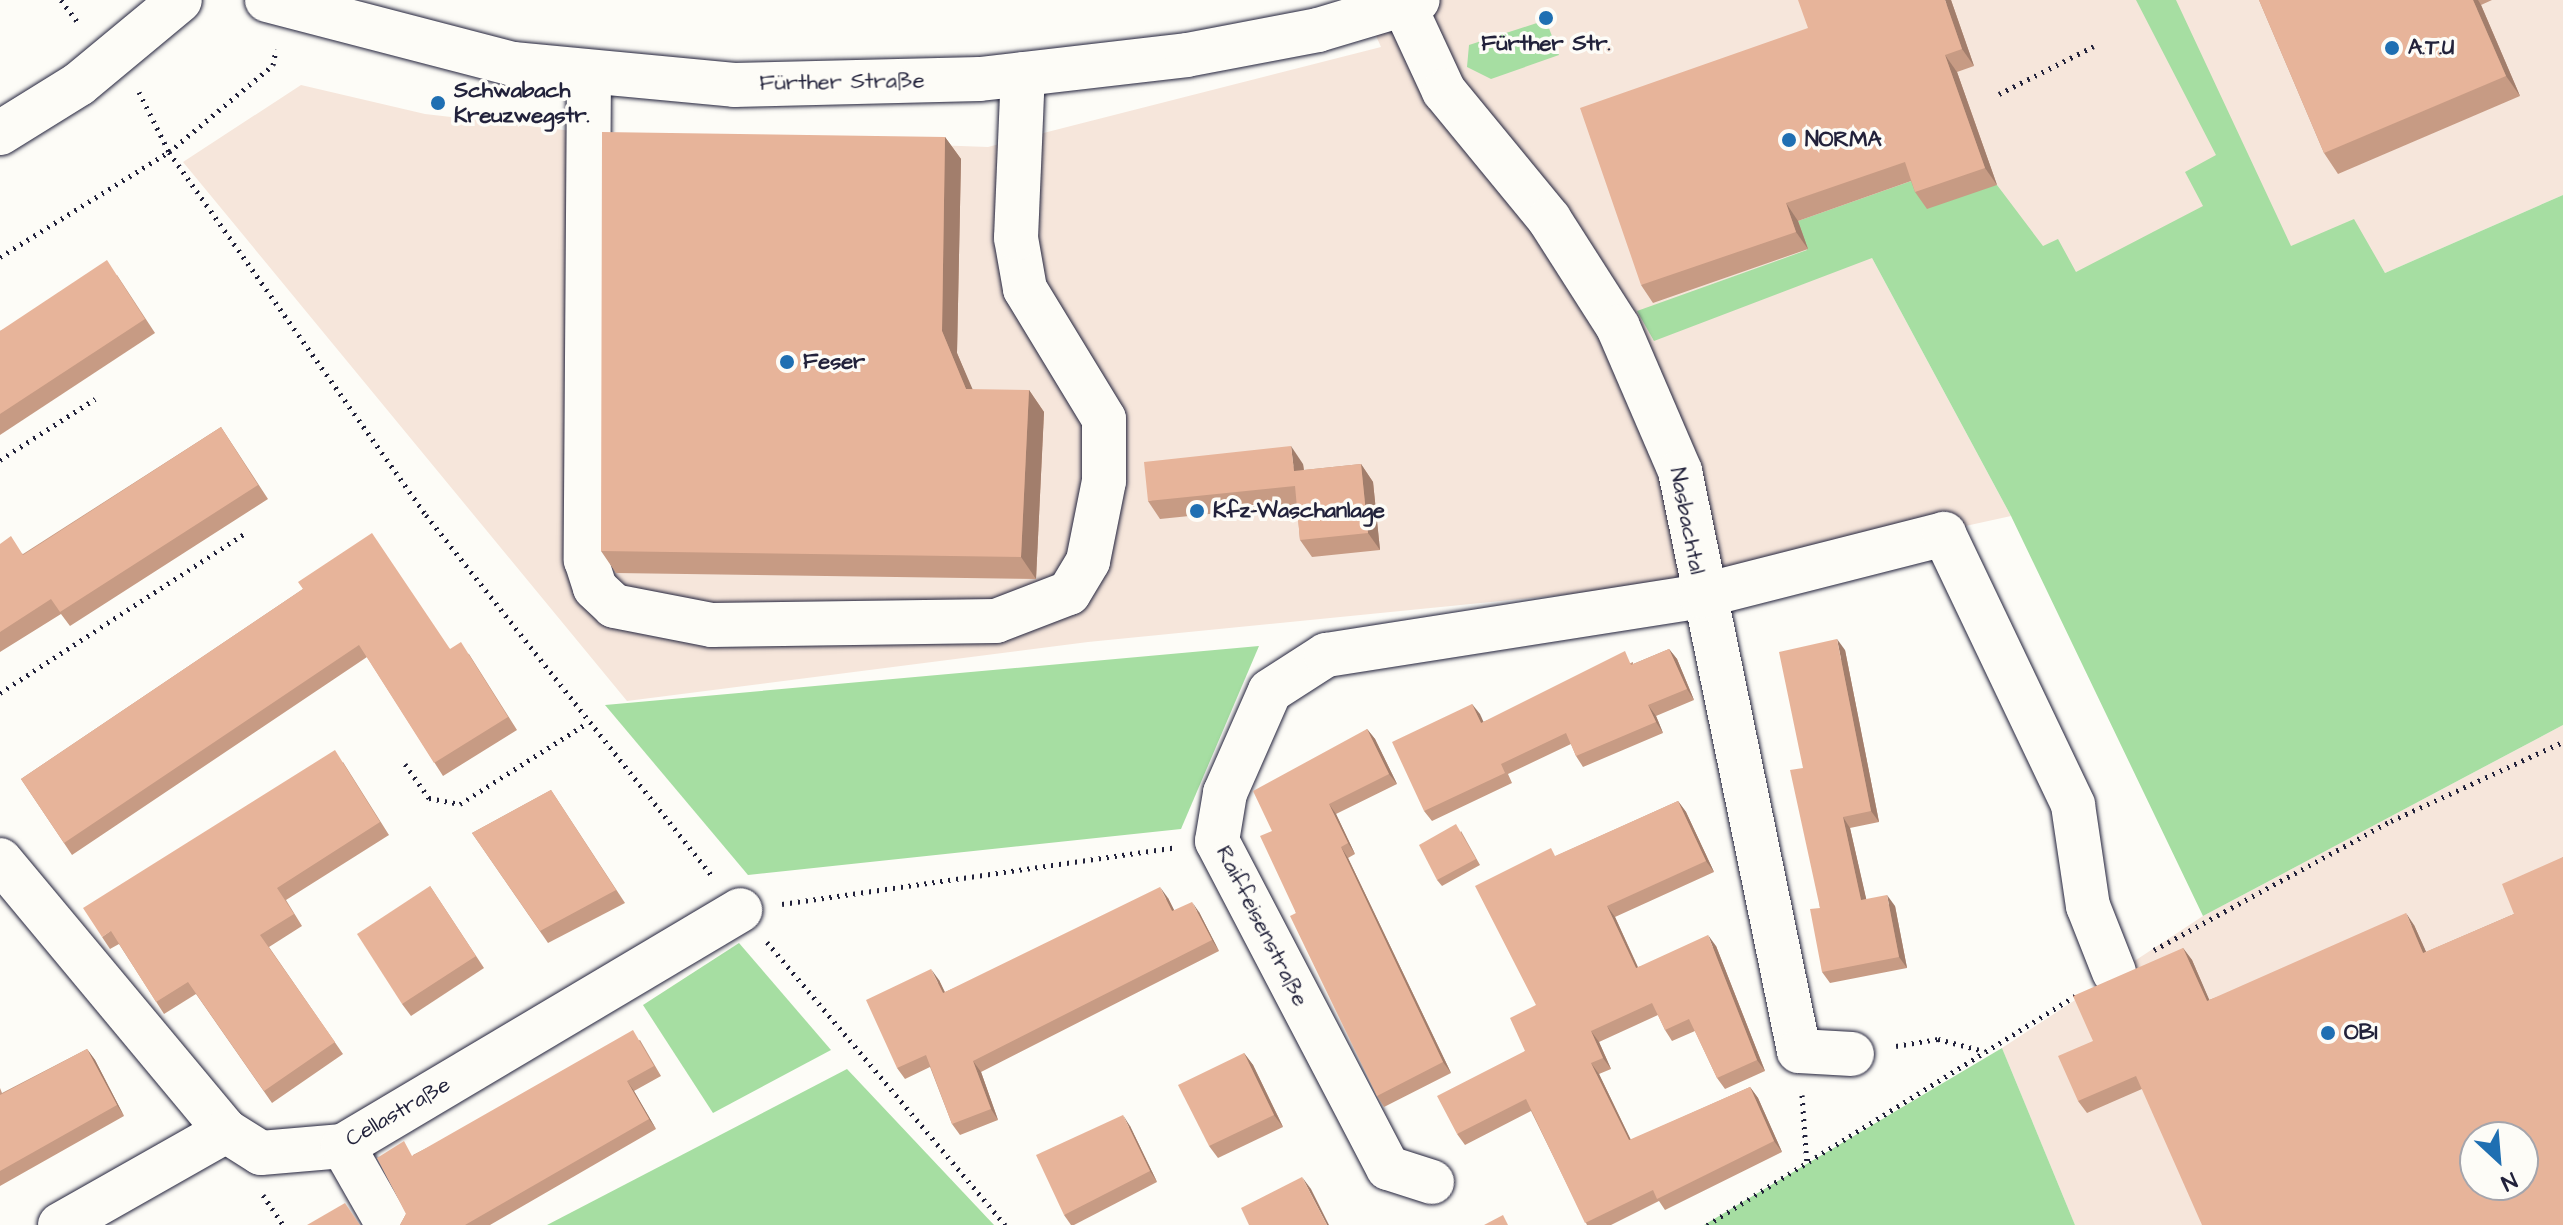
<!DOCTYPE html>
<html>
<head>
<meta charset="utf-8">
<style>
	body { margin:0 }
	#map { position:relative; width:2563px; height:1225px; overflow:hidden; background:#fdfcf7; font-family:"Architects Daughter",sans-serif }
	div>[style] { position:absolute }
	[style*='--x'] { left:calc(var(--x)*1px); top:calc(var(--y)*1px); width:calc(var(--w)*1px); rotate:calc(var(--a)*1deg) }
	.built>* { inset:0; background:#f6e6db }
	.green>* { inset:0; background:#a6dea2 }
	.path>* { height:5px; margin-top:-2.5px; transform-origin:0; background:repeating-linear-gradient(90deg,#22223b 0 2px,transparent 0 8px) }
	.roads { filter:drop-shadow(0 0 2px #22223b) drop-shadow(0 0 2px #22223b) }
	.minor>* { height:44px; margin:-22px; padding:0 22px; transform-origin:22px; border-radius:22px; background:#fdfcf7 }
	.major>* { height:44px; margin:-22px; padding:0 22px; transform-origin:22px; border-radius:22px; background:#fdfcf7 }
	.wall>* { inset:0; background:#c79b84 }
	.shaded-wall>* { inset:0; background:#a27e6c }
	.building>* { inset:0; background:#e7b49a }
	.dots>* { width:22px; height:22px; translate:-50% -50%; box-sizing:border-box; border:4px solid #fdfcf7; border-radius:50% }
	span { translate:-50% -50%; white-space:nowrap; text-align:center; line-height:1.15; -webkit-text-stroke:7px #fdfcf7; paint-order:stroke }
	.poi-label { font-size:22px; color:#22223b; font-weight:700 }
	.left { translate:0 -50%; text-align:left }
	.street-label { font-size:22px; color:#22223b }
	.north { position:absolute; left:2459px; top:1121px; width:80px; height:80px; box-sizing:border-box; background:#fdfcf7; border:2px solid #a5a5ac; border-radius:50%; rotate:154deg; font-size:22px; font-weight:700; line-height:32px; text-align:center; color:#22223b }
	.north::after { content:''; display:block; margin:auto; width:28px; height:36px; background:#1f6fb2; clip-path:polygon(50% 0,100% 100%,50% 72%,0 100%) }
</style>
</head>
<body>
<div id="map">
	<div class="built">
		<div style="clip-path:polygon(1360px 0,2563px 0,2563px 195px,2385px 273px,2353px 220px,2105px 339px,1872px 258px,2011px 516px,1724px 579px,1088px 642px,627px 701px,183px 162px,301px 85px,425px 114px,581px 132px,988px 147px,1381px 47px)"></div>
		<div style="clip-path:polygon(evenodd,2563px 725px,2563px 1225px,2075px 1225px,2002px 1048px,2203px 916px,2563px 725px,2475px 1137px,2523px 1137px,2523px 1185px,2475px 1185px,2475px 1137px)"></div>
	</div>
	<div class="green">
		<div style="clip-path:polygon(2136px 0,2176px 0,2291px 246px,2354px 219px,2385px 273px,2563px 195px,2563px 725px,2203px 916px,2011px 516px,1872px 258px,1654px 341px,1637px 311px,1807px 250px,1798px 221px,1917px 179px,1997px 185px,2043px 246px,2058px 239px,2076px 272px,2203px 206px,2185px 172px,2216px 155px)"></div>
		<div style="clip-path:polygon(1546px 20px,1559px 55px,1491px 79px,1467px 67px,1469px 45px)"></div>
		<div style="clip-path:polygon(1259px 646px,1181px 829px,748px 875px,605px 705px)"></div>
		<div style="clip-path:polygon(739px 943px,831px 1050px,713px 1113px,643px 1005px)"></div>
		<div style="clip-path:polygon(2002px 1048px,2075px 1225px,1704px 1225px)"></div>
		<div style="clip-path:polygon(847px 1069px,994px 1225px,547px 1225px)"></div>
	</div>
	<div class="path">
		<div style="--x:61;--y:0;--w:31;--a:53"></div>
		<div style="--x:139;--y:92;--w:67;--a:63.4"></div>
		<div style="--x:169;--y:152;--w:445;--a:54.7"></div>
		<div style="--x:426;--y:515;--w:461;--a:51.6"></div>
		<div style="--x:1999;--y:94;--w:106;--a:-26.8"></div>
		<div style="--x:0;--y:257;--w:199;--a:-31.9"></div>
		<div style="--x:169;--y:152;--w:136;--a:-39.9"></div>
		<div style="--x:273;--y:65;--w:16;--a:-79"></div>
		<div style="--x:0;--y:460;--w:113;--a:-32.7"></div>
		<div style="--x:0;--y:693;--w:293;--a:-33.1"></div>
		<div style="--x:405;--y:764;--w:42;--a:54.8"></div>
		<div style="--x:429;--y:798;--w:32;--a:11"></div>
		<div style="--x:460;--y:804;--w:151;--a:-32.5"></div>
		<div style="--x:782;--y:904;--w:398;--a:-8.2"></div>
		<div style="--x:767;--y:942;--w:370;--a:49.9"></div>
		<div style="--x:2154;--y:950;--w:270;--a:-28.6"></div>
		<div style="--x:2391;--y:821;--w:189;--a:-24.7"></div>
		<div style="--x:1896;--y:1046;--w:43;--a:-9.5"></div>
		<div style="--x:1938;--y:1039;--w:48;--a:14.6"></div>
		<div style="--x:1802;--y:1095;--w:70;--a:85.9"></div>
		<div style="--x:263;--y:1195;--w:36;--a:56"></div>
		<div style="--x:1707;--y:1225;--w:435;--a:-31.9"></div>
	</div>
	<div class="roads">
		<div class="minor">
			<div style="--x:1404;--y:5;--w:95;--a:65.1"></div>
			<div style="--x:1444;--y:91;--w:166;--a:50.6"></div>
			<div style="--x:1549;--y:219;--w:128;--a:57.4"></div>
			<div style="--x:1618;--y:327;--w:157;--a:66.7"></div>
			<div style="--x:1680;--y:471;--w:592;--a:78.41"></div>
			<div style="--x:1799;--y:1051;--w:53;--a:3.2"></div>
			<div style="--x:589;--y:72;--w:488;--a:90.4"></div>
			<div style="--x:586;--y:560;--w:29;--a:72"></div>
			<div style="--x:595;--y:588;--w:26;--a:43"></div>
			<div style="--x:614;--y:606;--w:100;--a:11"></div>
			<div style="--x:712;--y:625;--w:284;--a:-0.8"></div>
			<div style="--x:996;--y:621;--w:78;--a:-21"></div>
			<div style="--x:1069;--y:593;--w:37;--a:-59"></div>
			<div style="--x:1088;--y:561;--w:82;--a:-78.7"></div>
			<div style="--x:1104;--y:481;--w:62;--a:-90"></div>
			<div style="--x:1104;--y:419;--w:152;--a:-121.3"></div>
			<div style="--x:1025;--y:289;--w:52;--a:-100"></div>
			<div style="--x:1016;--y:238;--w:164;--a:-87.6"></div>
			<div style="--x:0;--y:133;--w:93;--a:-31.8"></div>
			<div style="--x:79;--y:84;--w:131;--a:-39.7"></div>
			<div style="--x:0;--y:860;--w:353;--a:50.2"></div>
			<div style="--x:226;--y:1131;--w:41;--a:32.2"></div>
			<div style="--x:261;--y:1153;--w:82;--a:-4.9"></div>
			<div style="--x:343;--y:1146;--w:462;--a:-30.7"></div>
			<div style="--x:343;--y:1146;--w:91;--a:60.3"></div>
			<div style="--x:1432;--y:1182;--w:46;--a:-162.3"></div>
			<div style="--x:1388;--y:1168;--w:369;--a:-117.6"></div>
			<div style="--x:1217;--y:841;--w:49;--a:-80.5"></div>
			<div style="--x:1225;--y:793;--w:111;--a:-66.2"></div>
			<div style="--x:1270;--y:691;--w:67;--a:-32.7"></div>
			<div style="--x:1326;--y:655;--w:380;--a:-8.9"></div>
			<div style="--x:1701;--y:596;--w:251;--a:-14.3"></div>
			<div style="--x:1944;--y:534;--w:300;--a:64.5"></div>
			<div style="--x:2073;--y:805;--w:102;--a:81.6"></div>
			<div style="--x:2088;--y:906;--w:71;--a:68.5"></div>
			<div style="--x:60;--y:1225;--w:191;--a:-29.5"></div>
		</div>
		<div class="major">
			<div style="--x:267;--y:0;--w:254;--a:14.6"></div>
			<div style="--x:513;--y:64;--w:222;--a:5.4"></div>
			<div style="--x:734;--y:85;--w:246;--a:-1.4"></div>
			<div style="--x:980;--y:79;--w:208;--a:-6.6"></div>
			<div style="--x:1187;--y:55;--w:133;--a:-10.8"></div>
			<div style="--x:1318;--y:30;--w:104;--a:-16.7"></div>
		</div>
	</div>
	<div class="wall">
		<div style="clip-path:polygon(1951px 0,1974px 66px,1957px 72px,1997px 185px,1927px 209px,1915px 192px,1911px 181px,1798px 221px,1808px 249px,1653px 303px,1641px 285px)"></div>
		<div style="clip-path:polygon(2259px 0,2492px 0,2481px 5px,2520px 96px,2338px 174px,2324px 153px)"></div>
		<div style="clip-path:polygon(945px 137px,961px 159px,957px 353px,972px 390px,1029px 390px,1044px 412px,1036px 579px,616px 573px,601px 551px)"></div>
		<div style="clip-path:polygon(117px 275px,155px 333px,0 435px,0 331px)"></div>
		<div style="clip-path:polygon(221px 427px,268px 499px,70px 626px,61px 614px,0 652px,0 544px,23px 554px)"></div>
		<div style="clip-path:polygon(1303px 464px,1304px 470px,1361px 464px,1373px 482px,1380px 550px,1312px 557px,1300px 540px,1297px 505px,1160px 519px,1148px 501px)"></div>
		<div style="clip-path:polygon(303px 589px,450px 649px,469px 654px,517px 730px,443px 776px,367px 657px,72px 855px,21px 779px)"></div>
		<div style="clip-path:polygon(1669px 649px,1677px 659px,1694px 700px,1656px 716px,1663px 733px,1583px 767px,1576px 756px,1571px 744px,1508px 774px,1512px 783px,1432px 821px,1424px 811px,1472px 704px,1483px 722px,1633px 662px,1633px 664px)"></div>
		<div style="clip-path:polygon(1845px 650px,1879px 822px,1850px 828px,1866px 899px,1895px 906px,1907px 968px,1830px 983px,1822px 972px,1820px 908px,1803px 768px)"></div>
		<div style="clip-path:polygon(1367px 729px,1375px 739px,1397px 784px,1336px 814px,1355px 854px,1348px 858px,1451px 1073px,1384px 1107px,1377px 1096px,1296px 913px,1272px 831px)"></div>
		<div style="clip-path:polygon(343px 762px,389px 835px,286px 900px,302px 926px,269px 947px,343px 1054px,272px 1103px,196px 994px,164px 1014px,119px 944px,110px 949px,102px 937px)"></div>
		<div style="clip-path:polygon(551px 790px,625px 903px,548px 943px,472px 833px)"></div>
		<div style="clip-path:polygon(1678px 801px,1686px 812px,1714px 872px,1615px 917px,1638px 967px,1716px 946px,1765px 1071px,1725px 1089px,1717px 1078px,1695px 1031px,1672px 1041px,1665px 1030px,1658px 1015px,1599px 1042px,1611px 1069px,1599px 1074px,1631px 1140px,1750px 1087px,1758px 1098px,1782px 1152px,1665px 1210px,1659px 1201px,1611px 1225px,1587px 1225px,1531px 1111px,1465px 1145px,1457px 1134px,1525px 1051px,1536px 1005px,1556px 856px)"></div>
		<div style="clip-path:polygon(1461px 831px,1480px 865px,1442px 886px,1437px 880px)"></div>
		<div style="clip-path:polygon(2563px 857px,2563px 1225px,2142px 1089px,2087px 1113px,2078px 1101px,2093px 1041px,2183px 948px,2192px 960px,2209px 1000px,2414px 925px,2426px 952px,2514px 914px)"></div>
		<div style="clip-path:polygon(430px 886px,484px 968px,411px 1016px,402px 1004px)"></div>
		<div style="clip-path:polygon(1168px 898px,1174px 910px,1199px 912px,1219px 951px,981px 1072px,998px 1120px,960px 1135px,952px 1124px,930px 1067px,905px 1079px,897px 1068px,939px 980px,945px 992px)"></div>
		<div style="clip-path:polygon(640px 1040px,661px 1076px,634px 1091px,656px 1129px,490px 1225px,400px 1225px,406px 1214px,413px 1155px)"></div>
		<div style="clip-path:polygon(87px 1049px,95px 1060px,124px 1116px,0 1186px,0 1088px,2px 1093px)"></div>
		<div style="clip-path:polygon(1244px 1053px,1253px 1065px,1283px 1127px,1218px 1158px,1209px 1146px)"></div>
		<div style="clip-path:polygon(1130px 1126px,1157px 1182px,1074px 1225px,1071px 1225px,1064px 1215px)"></div>
	</div>
	<div class="shaded-wall">
		<div style="clip-path:polygon(1945px 0,1951px 0,1974px 66px,1962px 49px)"></div>
		<div style="clip-path:polygon(2473px 0,2478px 0,2481px 5px,2520px 96px,2506px 76px)"></div>
		<div style="clip-path:polygon(1945px 55px,1957px 72px,1997px 185px,1985px 168px)"></div>
		<div style="clip-path:polygon(945px 137px,961px 159px,957px 353px,982px 411px,966px 389px,942px 331px)"></div>
		<div style="clip-path:polygon(1786px 203px,1798px 221px,1808px 249px,1796px 232px)"></div>
		<div style="clip-path:polygon(1029px 390px,1044px 412px,1036px 579px,1021px 557px)"></div>
		<div style="clip-path:polygon(1291px 446px,1303px 464px,1306px 489px,1294px 471px)"></div>
		<div style="clip-path:polygon(1361px 464px,1373px 482px,1380px 550px,1368px 533px)"></div>
		<div style="clip-path:polygon(1837px 639px,1845px 650px,1879px 822px,1871px 811px)"></div>
		<div style="clip-path:polygon(1669px 649px,1677px 659px,1694px 700px,1687px 689px)"></div>
		<div style="clip-path:polygon(1472px 704px,1480px 714px,1489px 734px,1481px 723px)"></div>
		<div style="clip-path:polygon(1648px 705px,1656px 716px,1663px 733px,1656px 722px)"></div>
		<div style="clip-path:polygon(1367px 729px,1375px 739px,1397px 784px,1389px 774px)"></div>
		<div style="clip-path:polygon(1678px 801px,1686px 812px,1714px 872px,1706px 861px)"></div>
		<div style="clip-path:polygon(1329px 804px,1336px 814px,1355px 854px,1348px 843px)"></div>
		<div style="clip-path:polygon(1843px 817px,1850px 828px,1869px 911px,1861px 900px)"></div>
		<div style="clip-path:polygon(1341px 847px,1348px 858px,1451px 1073px,1443px 1062px)"></div>
		<div style="clip-path:polygon(1160px 887px,1168px 898px,1180px 922px,1172px 911px)"></div>
		<div style="clip-path:polygon(1887px 895px,1895px 906px,1907px 968px,1899px 957px)"></div>
		<div style="clip-path:polygon(1192px 902px,1199px 912px,1219px 951px,1212px 940px)"></div>
		<div style="clip-path:polygon(1607px 906px,1615px 917px,1643px 979px,1636px 968px)"></div>
		<div style="clip-path:polygon(2406px 913px,2414px 925px,2432px 965px,2423px 953px)"></div>
		<div style="clip-path:polygon(1708px 935px,1716px 946px,1765px 1071px,1757px 1060px)"></div>
		<div style="clip-path:polygon(2183px 948px,2192px 960px,2215px 1013px,2207px 1001px)"></div>
		<div style="clip-path:polygon(931px 969px,939px 980px,950px 1004px,943px 993px)"></div>
		<div style="clip-path:polygon(1591px 1031px,1599px 1042px,1611px 1069px,1603px 1058px)"></div>
		<div style="clip-path:polygon(87px 1049px,95px 1060px,124px 1116px,117px 1105px)"></div>
		<div style="clip-path:polygon(1244px 1053px,1253px 1065px,1283px 1127px,1274px 1115px)"></div>
		<div style="clip-path:polygon(973px 1061px,981px 1072px,998px 1120px,991px 1109px)"></div>
		<div style="clip-path:polygon(1591px 1063px,1599px 1074px,1636px 1151px,1629px 1140px)"></div>
		<div style="clip-path:polygon(627px 1081px,634px 1091px,656px 1129px,649px 1119px)"></div>
		<div style="clip-path:polygon(1750px 1087px,1758px 1098px,1782px 1152px,1774px 1141px)"></div>
		<div style="clip-path:polygon(1123px 1115px,1130px 1126px,1157px 1182px,1150px 1171px)"></div>
		<div style="clip-path:polygon(1302px 1177px,1311px 1189px,1329px 1225px,1327px 1225px)"></div>
	</div>
	<div class="building">
		<div style="clip-path:polygon(1798px 0,1945px 0,1962px 49px,1945px 55px,1985px 168px,1915px 192px,1905px 162px,1786px 203px,1796px 232px,1641px 285px,1580px 108px,1808px 28px)"></div>
		<div style="clip-path:polygon(2259px 0,2473px 0,2506px 76px,2324px 153px)"></div>
		<div style="clip-path:polygon(602px 132px,945px 137px,942px 331px,966px 389px,1029px 390px,1021px 557px,601px 551px)"></div>
		<div style="clip-path:polygon(107px 260px,145px 319px,0 414px,0 331px)"></div>
		<div style="clip-path:polygon(221px 427px,258px 485px,60px 612px,51px 599px,0 632px,0 544px,11px 536px,23px 555px)"></div>
		<div style="clip-path:polygon(1291px 446px,1294px 471px,1361px 464px,1368px 533px,1300px 540px,1295px 486px,1148px 501px,1144px 462px)"></div>
		<div style="clip-path:polygon(372px 533px,450px 649px,461px 642px,508px 717px,434px 763px,359px 645px,64px 843px,21px 779px,303px 589px,298px 582px)"></div>
		<div style="clip-path:polygon(1837px 639px,1871px 811px,1843px 817px,1861px 900px,1887px 895px,1899px 957px,1822px 972px,1810px 909px,1820px 908px,1790px 770px,1803px 768px,1779px 652px)"></div>
		<div style="clip-path:polygon(1669px 649px,1687px 689px,1648px 705px,1656px 722px,1576px 756px,1566px 733px,1501px 764px,1505px 773px,1424px 811px,1392px 742px,1472px 704px,1481px 723px,1625px 651px,1631px 665px)"></div>
		<div style="clip-path:polygon(1367px 729px,1389px 774px,1329px 804px,1348px 843px,1341px 847px,1443px 1062px,1377px 1096px,1290px 916px,1296px 913px,1260px 836px,1272px 831px,1253px 791px)"></div>
		<div style="clip-path:polygon(335px 750px,380px 822px,277px 888px,294px 914px,260px 935px,335px 1042px,264px 1091px,188px 982px,156px 1002px,111px 931px,102px 937px,83px 908px)"></div>
		<div style="clip-path:polygon(551px 790px,616px 890px,540px 931px,472px 833px)"></div>
		<div style="clip-path:polygon(1678px 801px,1706px 861px,1607px 906px,1636px 968px,1708px 935px,1757px 1060px,1717px 1078px,1689px 1019px,1665px 1030px,1652px 1003px,1591px 1031px,1603px 1058px,1591px 1063px,1629px 1140px,1750px 1087px,1774px 1141px,1657px 1199px,1653px 1190px,1585px 1223px,1526px 1099px,1457px 1134px,1437px 1096px,1525px 1051px,1510px 1018px,1536px 1005px,1475px 886px,1551px 848px,1555px 856px)"></div>
		<div style="clip-path:polygon(1456px 824px,1476px 859px,1437px 880px,1419px 845px)"></div>
		<div style="clip-path:polygon(evenodd,2563px 857px,2563px 1225px,2202px 1225px,2136px 1076px,2078px 1101px,2058px 1056px,2093px 1041px,2073px 996px,2183px 948px,2207px 1001px,2406px 913px,2423px 953px,2514px 914px,2502px 884px,2563px 857px,2475px 1137px,2523px 1137px,2523px 1185px,2475px 1185px,2475px 1137px)"></div>
		<div style="clip-path:polygon(430px 886px,476px 956px,402px 1004px,357px 934px)"></div>
		<div style="clip-path:polygon(1160px 887px,1172px 911px,1192px 902px,1212px 940px,973px 1061px,991px 1109px,952px 1124px,926px 1055px,897px 1068px,866px 1000px,931px 969px,943px 993px)"></div>
		<div style="clip-path:polygon(633px 1030px,654px 1066px,627px 1081px,649px 1119px,465px 1225px,400px 1225px,406px 1214px,377px 1158px,404px 1141px,412px 1156px)"></div>
		<div style="clip-path:polygon(87px 1049px,117px 1105px,0 1171px,0 1095px)"></div>
		<div style="clip-path:polygon(1244px 1053px,1274px 1115px,1209px 1146px,1178px 1085px)"></div>
		<div style="clip-path:polygon(1123px 1115px,1150px 1171px,1064px 1215px,1036px 1155px)"></div>
		<div style="clip-path:polygon(1302px 1177px,1327px 1225px,1249px 1225px,1241px 1208px)"></div>
		<div style="clip-path:polygon(345px 1203px,360px 1225px,307px 1225px)"></div>
		<div style="clip-path:polygon(1503px 1215px,1508px 1225px,1484px 1225px)"></div>
	</div>
	<div class="dots">
		<div style="left:1546px;top:18px;background:#1f6fb2"></div>
		<div style="left:2392px;top:48px;background:#1f6fb2"></div>
		<div style="left:438px;top:103px;background:#1f6fb2"></div>
		<div style="left:1789px;top:140px;background:#1f6fb2"></div>
		<div style="left:787px;top:362px;background:#1f6fb2"></div>
		<div style="left:1197px;top:511px;background:#1f6fb2"></div>
		<div style="left:2328px;top:1033px;background:#1f6fb2"></div>
	</div>
	<div class="poi-label">
		<span style="left:1546px;top:44px">Fürther Str.</span>
		<span class="left" style="left:2408px;top:48px">A.T.U</span>
		<span class="left" style="left:454px;top:103px">Schwabach<br>Kreuzwegstr.</span>
		<span class="left" style="left:1805px;top:140px">NORMA</span>
		<span class="left" style="left:803px;top:362px">Feser</span>
		<span class="left" style="left:1213px;top:511px">Kfz-Waschanlage</span>
		<span class="left" style="left:2344px;top:1033px">OBI</span>
	</div>
	<div class="street-label">
		<span style="left:842px;top:82px;rotate:-1deg">Fürther Straße</span>
		<span style="left:1687px;top:521px;rotate:79deg">Nasbachtal</span>
		<span style="left:1262px;top:926px;rotate:63deg">Raiffeisenstraße</span>
		<span style="left:398px;top:1112px;rotate:-30deg">Cellastraße</span>
	</div>
	<div class="north">N</div>
</div>
</body>
</html>
